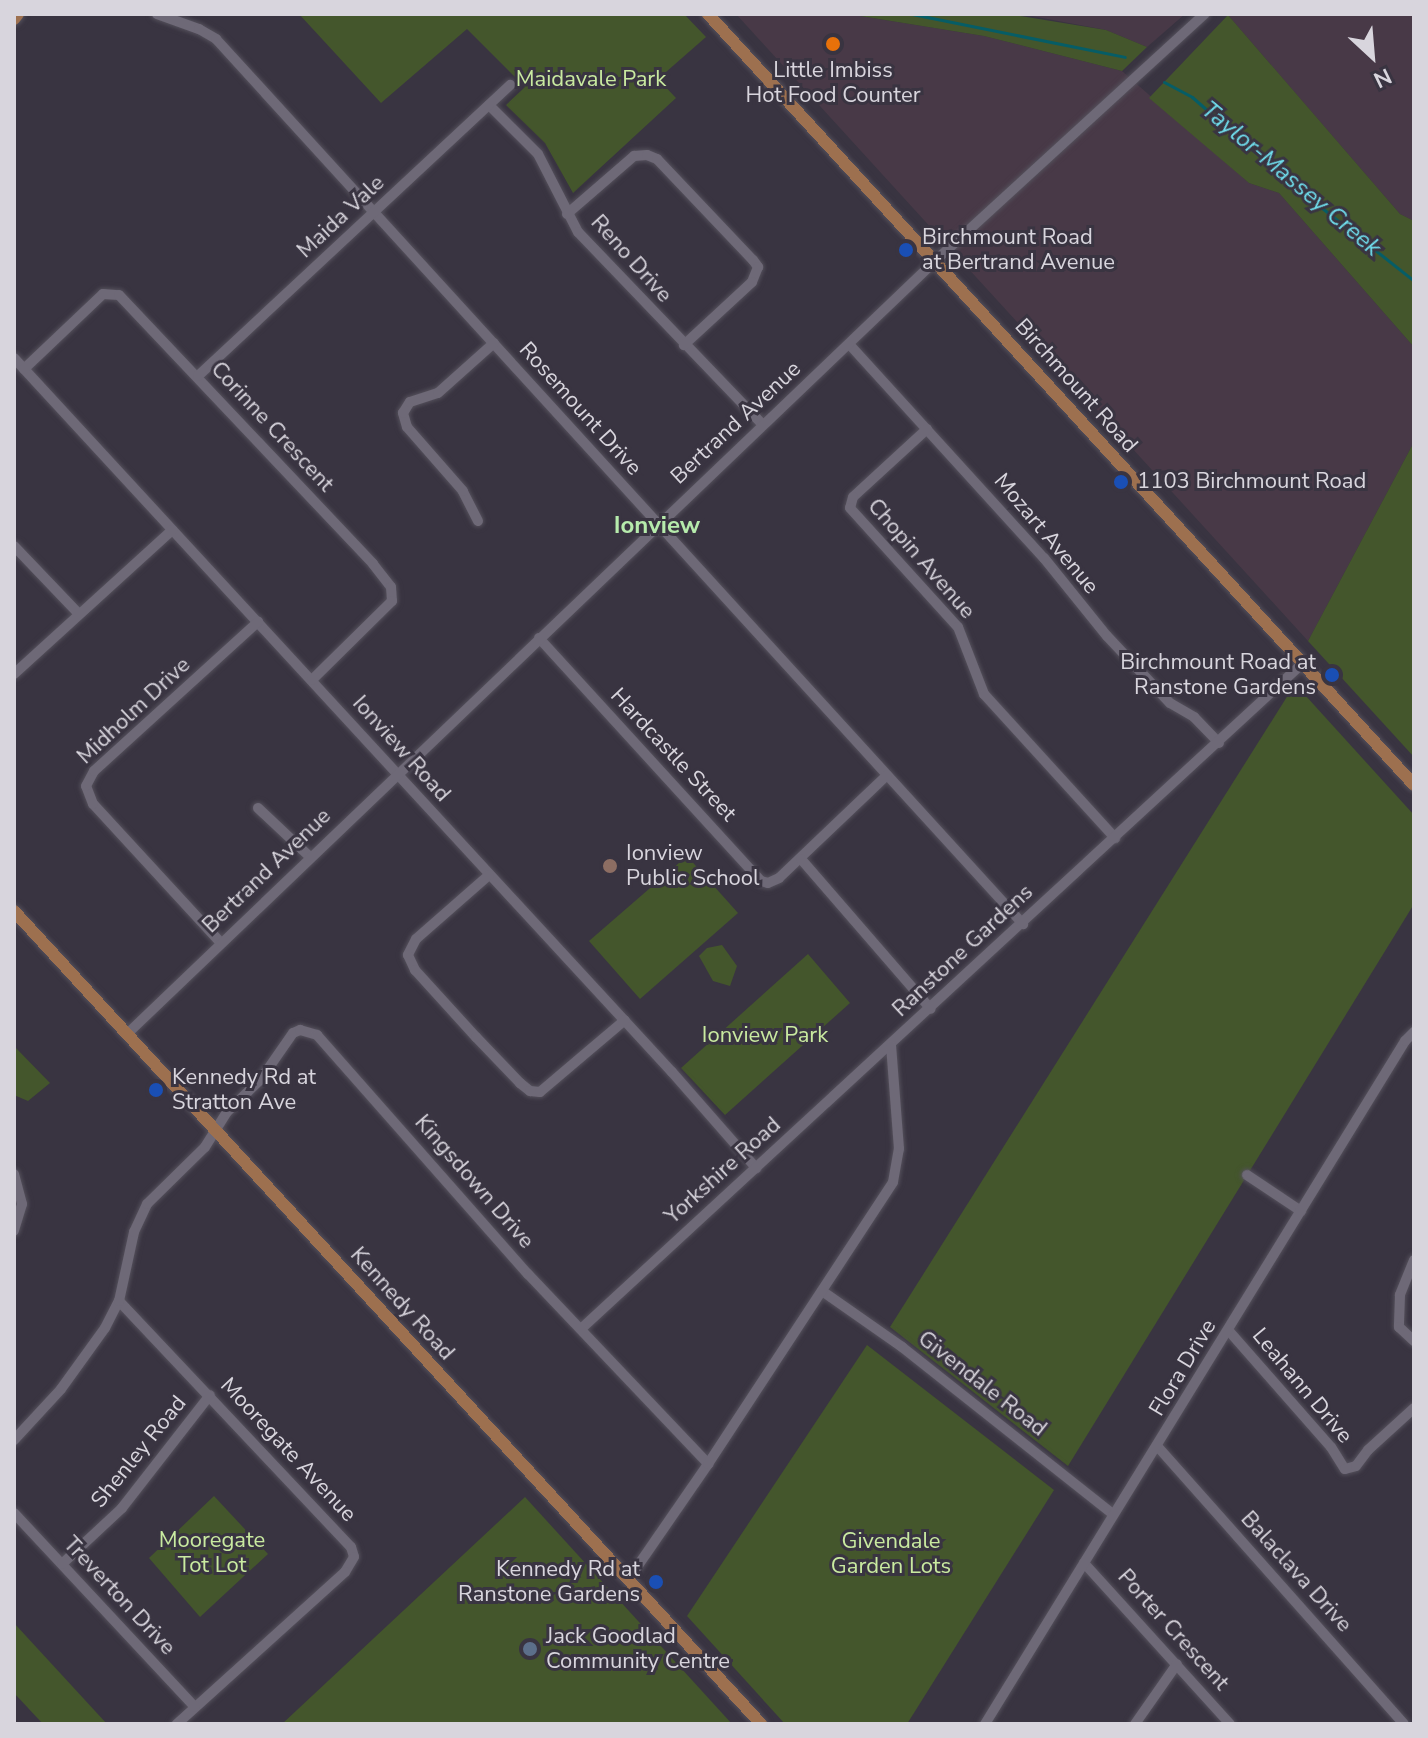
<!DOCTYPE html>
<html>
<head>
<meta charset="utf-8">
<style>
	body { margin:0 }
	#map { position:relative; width:1428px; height:1738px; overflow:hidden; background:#393441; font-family:"Nunito Sans",sans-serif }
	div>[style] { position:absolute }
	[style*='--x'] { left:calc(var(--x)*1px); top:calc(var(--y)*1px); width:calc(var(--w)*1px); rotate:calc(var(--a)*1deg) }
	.industrial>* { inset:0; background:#483947 }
	.green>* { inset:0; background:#44562c }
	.stream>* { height:3px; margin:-1.5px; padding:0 1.5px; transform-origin:1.5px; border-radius:1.5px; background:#065d66 }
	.roads { filter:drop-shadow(0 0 2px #54505b) drop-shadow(0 0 2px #54505b) }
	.minor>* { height:10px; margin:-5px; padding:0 5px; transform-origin:5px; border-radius:5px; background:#6e6977 }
	.major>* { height:12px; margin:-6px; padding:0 6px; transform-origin:6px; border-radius:6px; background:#9d704f }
	.dots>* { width:22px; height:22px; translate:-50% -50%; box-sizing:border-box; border:4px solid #393441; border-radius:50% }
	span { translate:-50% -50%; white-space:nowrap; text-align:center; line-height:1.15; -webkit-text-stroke:6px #393441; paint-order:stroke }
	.poi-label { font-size:22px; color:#d8d5dd }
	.left { translate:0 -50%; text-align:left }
	.right { translate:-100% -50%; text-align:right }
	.park-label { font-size:22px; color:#c9eaa0 }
	.street-label { font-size:22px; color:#d8d5dd }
	.water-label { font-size:24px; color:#70dfee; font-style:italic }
	.neighbourhood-label { font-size:24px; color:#b6ebac; font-weight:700 }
	.frame { position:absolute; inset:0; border:16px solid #d8d5dd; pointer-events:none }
	.north { position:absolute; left:1332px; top:16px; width:80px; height:80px; -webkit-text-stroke:6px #393441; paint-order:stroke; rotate:154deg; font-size:22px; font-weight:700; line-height:32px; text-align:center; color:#d8d5dd }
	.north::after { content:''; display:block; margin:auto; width:28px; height:36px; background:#d8d5dd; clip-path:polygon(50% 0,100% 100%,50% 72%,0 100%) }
</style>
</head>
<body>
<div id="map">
	<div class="industrial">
		<div style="clip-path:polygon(736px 14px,848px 14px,984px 36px,1122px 71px,1249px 183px,1279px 193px,1414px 347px,1414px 442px,1308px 641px)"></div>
		<div style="clip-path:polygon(1021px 14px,1185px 14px,1147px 47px,1106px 30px)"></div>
		<div style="clip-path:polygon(1227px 14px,1414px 14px,1414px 221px,1400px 214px)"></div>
	</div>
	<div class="green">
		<div style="clip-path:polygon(299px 14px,684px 14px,706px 37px,658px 79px,676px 98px,573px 193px,545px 143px,506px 105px,525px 87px,467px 29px,381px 103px)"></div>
		<div style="clip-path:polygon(848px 14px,1008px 14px,1106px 30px,1147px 47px,1122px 71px,984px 36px)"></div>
		<div style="clip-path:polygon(1228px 15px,1400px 214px,1414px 221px,1414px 347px,1279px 193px,1249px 183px,1149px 98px)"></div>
		<div style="clip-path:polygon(1414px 442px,1414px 757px,1308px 641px)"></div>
		<div style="clip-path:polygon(1295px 684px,1414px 815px,1414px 904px,1068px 1466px,890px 1327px)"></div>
		<div style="clip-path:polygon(687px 856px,738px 913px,640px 999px,589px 941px)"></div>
		<div style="clip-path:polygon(722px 945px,737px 966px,730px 986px,713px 981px,699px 956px,707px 948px)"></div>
		<div style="clip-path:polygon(808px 954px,850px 1003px,725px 1115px,681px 1068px)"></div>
		<div style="clip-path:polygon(14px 1046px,50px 1083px,28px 1101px,14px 1095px)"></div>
		<div style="clip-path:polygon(867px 1345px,1054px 1490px,907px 1724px,785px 1724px,687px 1616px)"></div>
		<div style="clip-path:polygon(214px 1496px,268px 1554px,200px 1617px,149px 1558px)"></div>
		<div style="clip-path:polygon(525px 1497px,732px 1724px,282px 1724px)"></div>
		<div style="clip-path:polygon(14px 1623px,107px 1724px,43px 1724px,14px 1693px)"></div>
	</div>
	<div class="stream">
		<div style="--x:912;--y:14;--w:217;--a:11.4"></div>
		<div style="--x:1164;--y:82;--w:32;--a:28"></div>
		<div style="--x:1192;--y:97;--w:134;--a:41.1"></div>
		<div style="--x:1293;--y:185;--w:154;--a:38.4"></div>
	</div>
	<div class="roads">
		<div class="minor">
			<div style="--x:157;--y:14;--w:45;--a:19.7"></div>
			<div style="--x:199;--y:29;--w:20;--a:30"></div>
			<div style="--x:216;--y:39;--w:1198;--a:47.64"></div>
			<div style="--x:489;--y:105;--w:69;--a:45"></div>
			<div style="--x:538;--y:154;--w:88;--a:62.9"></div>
			<div style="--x:578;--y:232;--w:267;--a:46.2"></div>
			<div style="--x:567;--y:214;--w:89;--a:-40.9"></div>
			<div style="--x:634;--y:156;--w:13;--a:-4"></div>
			<div style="--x:647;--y:155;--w:11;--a:22"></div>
			<div style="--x:657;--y:159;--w:139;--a:46.5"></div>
			<div style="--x:753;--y:260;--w:9;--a:54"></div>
			<div style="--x:758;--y:267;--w:16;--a:112"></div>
			<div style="--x:752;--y:282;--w:93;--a:137.2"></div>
			<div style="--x:849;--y:344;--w:290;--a:47.7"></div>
			<div style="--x:1044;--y:558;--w:100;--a:51.1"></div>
			<div style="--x:1107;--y:636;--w:92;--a:46.8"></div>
			<div style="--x:1170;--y:703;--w:28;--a:30"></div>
			<div style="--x:1194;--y:717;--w:36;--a:46"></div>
			<div style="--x:14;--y:358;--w:971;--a:47.34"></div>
			<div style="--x:672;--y:1072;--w:128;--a:48.8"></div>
			<div style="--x:24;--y:369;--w:109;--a:-43.5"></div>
			<div style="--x:103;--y:294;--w:16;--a:4"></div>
			<div style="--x:119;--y:295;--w:370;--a:46.6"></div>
			<div style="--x:373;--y:564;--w:29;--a:52"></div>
			<div style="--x:391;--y:587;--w:14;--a:86"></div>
			<div style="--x:392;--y:601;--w:112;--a:135.4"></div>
			<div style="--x:198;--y:376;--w:427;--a:-43"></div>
			<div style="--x:927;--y:429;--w:100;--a:137.4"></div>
			<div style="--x:853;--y:497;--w:11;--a:105"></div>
			<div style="--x:850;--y:508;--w:161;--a:47.8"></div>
			<div style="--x:958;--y:627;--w:72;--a:68.8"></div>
			<div style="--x:984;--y:694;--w:195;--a:47.7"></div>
			<div style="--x:478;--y:521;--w:34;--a:-117"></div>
			<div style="--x:463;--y:491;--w:85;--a:-131.2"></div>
			<div style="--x:407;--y:427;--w:15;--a:-106"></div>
			<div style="--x:403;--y:413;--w:13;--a:-58"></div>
			<div style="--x:410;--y:402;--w:29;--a:-18"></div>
			<div style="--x:438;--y:393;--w:75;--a:-41.8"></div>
			<div style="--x:14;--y:546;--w:94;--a:46.3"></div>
			<div style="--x:539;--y:638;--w:329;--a:47.6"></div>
			<div style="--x:761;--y:881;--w:7;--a:16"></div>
			<div style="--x:768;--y:883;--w:12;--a:-24"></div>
			<div style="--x:779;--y:878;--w:149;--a:-43.6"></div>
			<div style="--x:14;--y:674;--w:214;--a:-42.3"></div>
			<div style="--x:258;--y:808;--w:71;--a:43.3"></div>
			<div style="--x:801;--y:859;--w:198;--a:49.1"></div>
			<div style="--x:489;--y:875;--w:97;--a:138.8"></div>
			<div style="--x:416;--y:939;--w:18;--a:117"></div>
			<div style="--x:408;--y:955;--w:17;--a:65"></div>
			<div style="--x:415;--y:970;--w:91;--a:47.7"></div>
			<div style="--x:476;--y:1037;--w:64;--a:46.3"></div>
			<div style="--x:520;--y:1083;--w:13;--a:39"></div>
			<div style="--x:530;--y:1091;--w:10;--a:6"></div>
			<div style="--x:540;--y:1092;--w:111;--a:-40.3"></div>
			<div style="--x:221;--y:943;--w:189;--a:-132.6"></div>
			<div style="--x:93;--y:804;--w:19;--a:-111"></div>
			<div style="--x:86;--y:786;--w:17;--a:-62"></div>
			<div style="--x:94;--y:771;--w:222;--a:-42.3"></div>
			<div style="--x:127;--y:1034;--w:1118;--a:-43.73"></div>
			<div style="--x:935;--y:261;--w:366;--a:-42.5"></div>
			<div style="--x:14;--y:1174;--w:31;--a:75"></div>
			<div style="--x:22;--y:1204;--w:28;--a:107"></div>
			<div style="--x:1247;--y:1175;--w:65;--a:33.7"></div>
			<div style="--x:1414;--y:1260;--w:38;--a:112"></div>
			<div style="--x:1400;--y:1295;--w:32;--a:92"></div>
			<div style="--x:1399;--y:1327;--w:21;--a:43"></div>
			<div style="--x:822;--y:1291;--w:98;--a:35"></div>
			<div style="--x:902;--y:1347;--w:269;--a:38.4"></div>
			<div style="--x:119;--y:1301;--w:338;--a:46.7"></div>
			<div style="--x:351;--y:1547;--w:10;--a:73"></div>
			<div style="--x:354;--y:1557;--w:17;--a:121"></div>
			<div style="--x:345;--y:1572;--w:227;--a:137.9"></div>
			<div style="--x:582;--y:1328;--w:981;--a:-42.69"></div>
			<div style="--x:1229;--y:1331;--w:154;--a:48.7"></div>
			<div style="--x:1331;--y:1447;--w:26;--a:58"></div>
			<div style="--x:1345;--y:1469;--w:11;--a:-15"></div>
			<div style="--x:1356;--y:1466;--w:20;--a:-53"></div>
			<div style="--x:1368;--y:1450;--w:62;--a:-42.4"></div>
			<div style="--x:14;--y:1440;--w:69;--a:-47.3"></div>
			<div style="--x:61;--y:1389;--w:75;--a:-54.2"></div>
			<div style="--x:105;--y:1328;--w:30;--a:-63"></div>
			<div style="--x:119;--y:1301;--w:71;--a:-77.7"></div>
			<div style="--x:134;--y:1232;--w:31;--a:-65"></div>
			<div style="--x:147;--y:1204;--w:81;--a:-44.5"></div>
			<div style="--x:205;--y:1147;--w:40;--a:-58"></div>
			<div style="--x:226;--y:1113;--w:49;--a:-44.2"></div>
			<div style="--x:261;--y:1079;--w:56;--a:-55.2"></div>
			<div style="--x:293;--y:1033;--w:8;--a:-23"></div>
			<div style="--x:300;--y:1030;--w:18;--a:16"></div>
			<div style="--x:317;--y:1035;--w:319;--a:48.6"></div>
			<div style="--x:528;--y:1274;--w:262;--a:46.5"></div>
			<div style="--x:1158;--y:1447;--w:370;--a:48.4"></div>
			<div style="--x:14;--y:1513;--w:265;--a:47"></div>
			<div style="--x:1084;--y:1563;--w:217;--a:47.8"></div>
			<div style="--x:62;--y:1564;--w:82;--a:-43"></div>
			<div style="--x:122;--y:1508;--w:143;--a:-52.1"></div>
			<div style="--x:628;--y:1580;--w:141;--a:-55.4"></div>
			<div style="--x:708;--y:1464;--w:337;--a:-56.7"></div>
			<div style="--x:893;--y:1182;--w:34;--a:-80"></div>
			<div style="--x:899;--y:1149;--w:104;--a:-94.4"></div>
			<div style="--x:985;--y:1724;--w:802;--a:-58.41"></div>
			<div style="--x:1405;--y:1041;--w:13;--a:-45"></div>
			<div style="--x:1135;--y:1724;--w:73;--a:-55"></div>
		</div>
		<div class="major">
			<div style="--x:708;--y:14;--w:1045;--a:47.52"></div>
			<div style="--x:14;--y:19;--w:6;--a:-51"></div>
			<div style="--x:14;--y:911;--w:1104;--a:47.42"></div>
		</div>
	</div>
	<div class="dots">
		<div style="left:833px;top:44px;background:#e8710a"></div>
		<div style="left:906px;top:250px;background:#1a4fb4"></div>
		<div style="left:1121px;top:482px;background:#1a4fb4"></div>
		<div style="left:1332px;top:675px;background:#1a4fb4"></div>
		<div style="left:610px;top:866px;background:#8d6e63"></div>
		<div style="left:156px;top:1090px;background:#1a4fb4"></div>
		<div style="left:656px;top:1582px;background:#1a4fb4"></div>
		<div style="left:530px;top:1649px;background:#5c6f8a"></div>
	</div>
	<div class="poi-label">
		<span style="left:833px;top:83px">Little Imbiss<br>Hot Food Counter</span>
		<span class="left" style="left:922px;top:250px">Birchmount Road<br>at Bertrand Avenue</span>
		<span class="left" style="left:1137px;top:482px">1103 Birchmount Road</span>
		<span class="right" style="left:1316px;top:675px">Birchmount Road at<br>Ranstone Gardens</span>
		<span class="left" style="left:626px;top:866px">Ionview<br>Public School</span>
		<span class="left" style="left:172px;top:1090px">Kennedy Rd at<br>Stratton Ave</span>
		<span class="right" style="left:640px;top:1582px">Kennedy Rd at<br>Ranstone Gardens</span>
		<span class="left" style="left:546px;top:1649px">Jack Goodlad<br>Community Centre</span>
	</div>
	<div class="park-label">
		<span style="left:591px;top:80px">Maidavale Park</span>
		<span style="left:765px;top:1036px">Ionview Park</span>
		<span style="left:212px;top:1553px">Mooregate<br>Tot Lot</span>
		<span style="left:891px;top:1554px">Givendale<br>Garden Lots</span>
	</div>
	<div class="street-label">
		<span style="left:341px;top:217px;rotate:-43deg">Maida Vale</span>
		<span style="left:631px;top:259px;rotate:48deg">Reno Drive</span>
		<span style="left:1076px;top:386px;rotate:48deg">Birchmount Road</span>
		<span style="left:580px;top:409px;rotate:48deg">Rosemount Drive</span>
		<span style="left:736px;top:423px;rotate:-43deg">Bertrand Avenue</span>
		<span style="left:272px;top:427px;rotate:47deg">Corinne Crescent</span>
		<span style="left:1046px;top:534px;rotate:50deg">Mozart Avenue</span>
		<span style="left:921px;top:559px;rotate:49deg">Chopin Avenue</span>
		<span style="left:134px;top:711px;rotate:-43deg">Midholm Drive</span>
		<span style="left:401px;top:749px;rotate:48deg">Ionview Road</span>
		<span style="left:673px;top:755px;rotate:47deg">Hardcastle Street</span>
		<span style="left:267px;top:871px;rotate:-44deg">Bertrand Avenue</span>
		<span style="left:963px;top:951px;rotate:-43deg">Ranstone Gardens</span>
		<span style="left:723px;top:1171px;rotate:-42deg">Yorkshire Road</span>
		<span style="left:474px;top:1182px;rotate:49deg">Kingsdown Drive</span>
		<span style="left:402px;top:1304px;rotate:48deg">Kennedy Road</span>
		<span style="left:1183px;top:1368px;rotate:-59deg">Flora Drive</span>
		<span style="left:982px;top:1384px;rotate:38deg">Givendale Road</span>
		<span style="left:1302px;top:1386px;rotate:50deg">Leahann Drive</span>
		<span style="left:288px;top:1450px;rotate:47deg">Mooregate Avenue</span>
		<span style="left:139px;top:1452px;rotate:-51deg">Shenley Road</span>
		<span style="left:1296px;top:1572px;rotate:48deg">Balaclava Drive</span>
		<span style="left:119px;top:1596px;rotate:47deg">Treverton Drive</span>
		<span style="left:1173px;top:1630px;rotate:48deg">Porter Crescent</span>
	</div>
	<div class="water-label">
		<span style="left:1291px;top:179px;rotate:40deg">Taylor-Massey Creek</span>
	</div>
	<div class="neighbourhood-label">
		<span style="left:657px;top:526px">Ionview</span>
	</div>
	<div class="frame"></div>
	<div class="north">N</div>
</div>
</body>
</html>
